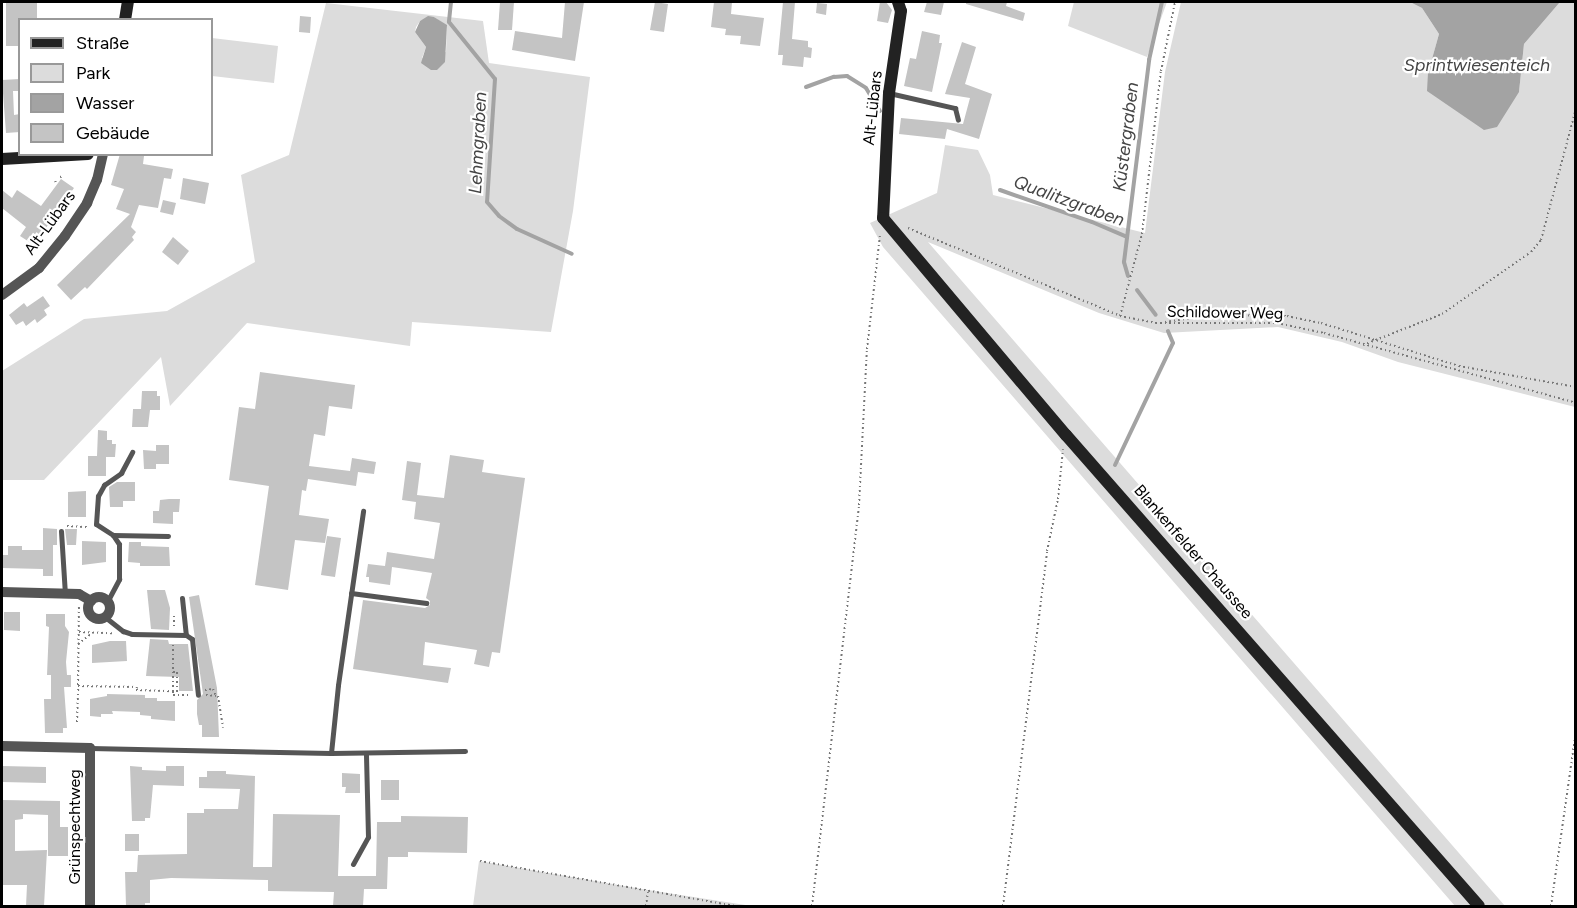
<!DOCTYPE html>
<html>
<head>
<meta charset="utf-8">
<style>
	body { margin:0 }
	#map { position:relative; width:1577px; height:908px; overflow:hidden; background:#fff; font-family:Figtree,sans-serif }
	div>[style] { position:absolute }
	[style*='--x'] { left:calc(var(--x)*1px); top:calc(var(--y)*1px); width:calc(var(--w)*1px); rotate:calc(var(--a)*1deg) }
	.green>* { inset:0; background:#dcdcdc }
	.water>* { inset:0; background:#a3a3a3 }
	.stream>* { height:4px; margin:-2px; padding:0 2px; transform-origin:2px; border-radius:2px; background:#a3a3a3 }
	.building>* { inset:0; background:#c4c4c4 }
	.path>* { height:2px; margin-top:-1px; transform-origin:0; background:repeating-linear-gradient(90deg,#777 0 1.5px,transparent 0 4.5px) }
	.lane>* { height:5px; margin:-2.5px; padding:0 2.5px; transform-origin:2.5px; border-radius:2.5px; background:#555 }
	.street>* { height:10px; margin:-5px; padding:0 5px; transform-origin:5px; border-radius:5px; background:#555 }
	.street>.ring { margin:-5px; padding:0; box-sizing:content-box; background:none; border:10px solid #555; border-radius:50% }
	.secondary>* { height:12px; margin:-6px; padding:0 6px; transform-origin:6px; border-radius:6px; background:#222 }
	span { translate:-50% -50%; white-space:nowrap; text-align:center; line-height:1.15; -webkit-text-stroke:4.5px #fff; paint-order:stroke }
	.street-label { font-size:16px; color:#000 }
	.water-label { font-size:18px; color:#444; font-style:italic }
	.frame { position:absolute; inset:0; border:3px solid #000; pointer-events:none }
	.legend { position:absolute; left:18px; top:18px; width:195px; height:138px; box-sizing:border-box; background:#fff; border:2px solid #999; margin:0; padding:8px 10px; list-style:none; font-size:18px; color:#000 }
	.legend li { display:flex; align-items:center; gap:12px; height:30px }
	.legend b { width:30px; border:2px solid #999 }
</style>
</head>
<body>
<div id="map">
	<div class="green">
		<div style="clip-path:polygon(1074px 2px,1167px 2px,1147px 57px,1068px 26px)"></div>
		<div style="clip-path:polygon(1181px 2px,1410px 2px,1422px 8px,1439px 34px,1428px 73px,1519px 92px,1524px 44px,1560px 2px,1575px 2px,1575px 407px,1398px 362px,1342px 342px,1278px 327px,1164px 333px,1099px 313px,928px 242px,1505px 906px,1455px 906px,883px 247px,870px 223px,937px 193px,945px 145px,978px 150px,990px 175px,993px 195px,1145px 233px,1165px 72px)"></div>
		<div style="clip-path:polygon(evenodd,326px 3px,483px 21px,489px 63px,590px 77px,573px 211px,551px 332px,412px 322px,410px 346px,247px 323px,170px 406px,161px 357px,44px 480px,2px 480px,2px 371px,84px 319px,167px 311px,255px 262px,241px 175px,289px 155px,326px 3px,434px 17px,447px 26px,446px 52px,422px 58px,426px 47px,415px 32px,416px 27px,420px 21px,434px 17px)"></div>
		<div style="clip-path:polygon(212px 38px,278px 46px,274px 83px,212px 76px)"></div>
		<div style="clip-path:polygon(479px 861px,648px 890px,752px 906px,473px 906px)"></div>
	</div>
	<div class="water">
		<div style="clip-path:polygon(1410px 2px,1560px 2px,1524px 44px,1519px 92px,1497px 127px,1484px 130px,1427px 91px,1428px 73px,1439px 34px,1422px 8px)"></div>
		<div style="clip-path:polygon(428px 16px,434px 17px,447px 25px,445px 62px,437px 70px,431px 70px,421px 63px,426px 47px,415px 32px,420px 21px)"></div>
	</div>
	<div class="stream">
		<div style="--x:451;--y:2;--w:20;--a:96"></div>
		<div style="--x:449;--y:22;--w:73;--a:51.1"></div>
		<div style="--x:495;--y:79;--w:123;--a:93.7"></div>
		<div style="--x:487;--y:202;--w:18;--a:49"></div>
		<div style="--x:499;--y:216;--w:22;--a:36"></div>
		<div style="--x:517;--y:229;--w:60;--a:24.4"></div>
		<div style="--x:806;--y:87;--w:30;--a:-20"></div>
		<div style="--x:834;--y:77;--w:13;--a:-4"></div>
		<div style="--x:847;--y:76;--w:22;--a:32"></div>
		<div style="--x:866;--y:88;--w:27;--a:59"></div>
		<div style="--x:1000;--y:190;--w:97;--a:19.2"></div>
		<div style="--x:1092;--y:222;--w:38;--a:23"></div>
		<div style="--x:1128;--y:276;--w:15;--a:-106"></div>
		<div style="--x:1124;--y:262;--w:204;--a:-82.9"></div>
		<div style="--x:1149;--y:60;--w:59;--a:-77.4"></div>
		<div style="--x:1137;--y:290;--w:31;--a:53"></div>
		<div style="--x:1115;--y:465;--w:135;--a:-64.6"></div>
		<div style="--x:1173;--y:343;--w:13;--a:-113"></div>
	</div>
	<div class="building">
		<div style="clip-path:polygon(6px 2px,37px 2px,37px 20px,20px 20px,20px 46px,6px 46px)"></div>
		<div style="clip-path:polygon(500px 2px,514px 2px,512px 30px,498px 30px)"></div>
		<div style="clip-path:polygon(565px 2px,584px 2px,575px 61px,512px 50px,515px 31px,562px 38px)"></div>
		<div style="clip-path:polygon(655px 2px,668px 4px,664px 32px,650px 30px)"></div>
		<div style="clip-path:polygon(714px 2px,732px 2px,731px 14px,764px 18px,760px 46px,740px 44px,741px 36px,725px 35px,726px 29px,711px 27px)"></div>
		<div style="clip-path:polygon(783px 2px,795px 2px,792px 39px,808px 41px,808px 47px,812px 48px,811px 58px,804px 57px,803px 67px,782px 65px,783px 55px,778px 55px)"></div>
		<div style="clip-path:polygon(880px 2px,886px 2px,892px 10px,888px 23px,877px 21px)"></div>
		<div style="clip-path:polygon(927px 2px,944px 2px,941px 15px,924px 12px)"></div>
		<div style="clip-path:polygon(966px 2px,1007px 2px,1006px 6px,1025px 13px,1023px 21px,966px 4px)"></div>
		<div style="clip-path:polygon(817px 3px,827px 4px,826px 15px,816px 13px)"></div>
		<div style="clip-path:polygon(300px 16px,311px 17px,310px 33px,299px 32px)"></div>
		<div style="clip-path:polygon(922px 31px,940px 35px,939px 43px,942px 43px,932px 92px,904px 86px,910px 58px,916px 59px)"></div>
		<div style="clip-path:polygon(962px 42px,976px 47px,965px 84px,992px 94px,979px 139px,947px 129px,945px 139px,899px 134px,901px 118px,963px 124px,970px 98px,945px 94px)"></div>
		<div style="clip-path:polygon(20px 79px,20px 91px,13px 91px,14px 115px,20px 114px,20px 132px,6px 133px,2px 80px)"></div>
		<div style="clip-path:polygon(120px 154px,144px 156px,143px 164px,173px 169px,171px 179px,164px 178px,158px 208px,139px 205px,131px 227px,136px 232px,132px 237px,134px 240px,87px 289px,85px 287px,71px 300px,57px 285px,130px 214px,116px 209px,124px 189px,111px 185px)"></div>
		<div style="clip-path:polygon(183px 178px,209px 183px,205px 204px,180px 199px)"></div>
		<div style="clip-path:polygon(61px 179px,74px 188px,34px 245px,20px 236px,26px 227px,2px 208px,2px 190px,12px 198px,17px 190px,41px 206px)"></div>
		<div style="clip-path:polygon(163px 200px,176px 203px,173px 215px,160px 212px)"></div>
		<div style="clip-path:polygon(173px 237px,189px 251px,178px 265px,162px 252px)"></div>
		<div style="clip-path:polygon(43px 296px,50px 306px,44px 310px,47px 315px,37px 323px,35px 319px,26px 326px,23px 321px,16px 325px,9px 315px,24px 303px,27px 307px)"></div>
		<div style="clip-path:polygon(260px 372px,355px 385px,352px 409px,329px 406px,325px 436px,314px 434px,309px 466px,350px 471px,352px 458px,376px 462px,374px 474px,358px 472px,356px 486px,308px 479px,306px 491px,302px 490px,299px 515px,329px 519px,325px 543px,295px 540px,288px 590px,255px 585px,269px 486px,229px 480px,239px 407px,255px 409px)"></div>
		<div style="clip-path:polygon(142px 391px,157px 391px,157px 396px,160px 396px,160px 410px,150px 410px,148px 427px,132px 427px,133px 409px,141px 409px)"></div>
		<div style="clip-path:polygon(98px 430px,107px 431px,107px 440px,112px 440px,112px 444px,116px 444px,115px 457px,106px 457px,106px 476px,88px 476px,88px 456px,97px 456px)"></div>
		<div style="clip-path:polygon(156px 445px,169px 445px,169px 464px,156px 464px,156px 469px,144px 469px,143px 450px,156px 451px)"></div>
		<div style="clip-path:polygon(450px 455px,484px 460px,482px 472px,525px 478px,500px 653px,492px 652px,489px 667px,474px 664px,477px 650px,425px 642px,423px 665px,451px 668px,448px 683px,353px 669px,363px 600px,425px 608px,430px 605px,430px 601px,426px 598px,432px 573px,392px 567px,390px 585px,369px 582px,369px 577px,366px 577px,368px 564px,385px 566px,387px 552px,434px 559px,440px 523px,414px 519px,416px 502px,402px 500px,407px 461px,421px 463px,417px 495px,444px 498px)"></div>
		<div style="clip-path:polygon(117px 482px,135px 482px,135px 501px,123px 501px,123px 507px,110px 507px,109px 487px)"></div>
		<div style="clip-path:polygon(86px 491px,86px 517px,68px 517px,68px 492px)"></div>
		<div style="clip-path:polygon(169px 499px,180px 499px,179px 512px,173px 512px,173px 524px,153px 523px,153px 511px,159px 511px,160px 500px)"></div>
		<div style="clip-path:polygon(43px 528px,57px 529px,57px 545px,53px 545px,53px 576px,43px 576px,43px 569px,2px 568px,2px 555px,8px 555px,8px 546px,22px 546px,22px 550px,43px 550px)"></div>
		<div style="clip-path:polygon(65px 529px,77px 529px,76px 545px,67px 545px)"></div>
		<div style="clip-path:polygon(327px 536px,341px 538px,335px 577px,321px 575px)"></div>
		<div style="clip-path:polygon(82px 541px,106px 542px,106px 562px,82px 565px)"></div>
		<div style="clip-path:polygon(129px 542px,141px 542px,141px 546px,169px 547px,170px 566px,140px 566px,140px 563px,128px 562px)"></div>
		<div style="clip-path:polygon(147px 590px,165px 590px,170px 608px,169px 630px,151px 629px)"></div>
		<div style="clip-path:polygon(199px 595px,217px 688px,219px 737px,202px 737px,202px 725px,199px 725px,197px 714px,197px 700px,203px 694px,189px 597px)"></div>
		<div style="clip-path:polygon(4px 612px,20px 612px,20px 631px,4px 630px)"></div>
		<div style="clip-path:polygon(46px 614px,65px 614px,65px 626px,69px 632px,66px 662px,67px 675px,71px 675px,71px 687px,64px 687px,67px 728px,63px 728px,63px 733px,45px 733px,44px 699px,51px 699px,51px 675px,47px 675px,49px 627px,46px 626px)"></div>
		<div style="clip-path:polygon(150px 639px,168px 640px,169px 644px,188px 644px,193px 691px,179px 691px,179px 677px,146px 676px)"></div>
		<div style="clip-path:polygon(126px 641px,127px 661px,92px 663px,92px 645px,110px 641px)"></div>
		<div style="clip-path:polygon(107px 694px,145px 695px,145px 698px,157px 698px,157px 701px,175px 701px,175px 721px,151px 719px,151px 716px,140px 715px,140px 712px,112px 711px,113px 714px,101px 714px,101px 717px,90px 716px,90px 699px,107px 696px)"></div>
		<div style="clip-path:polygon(2px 766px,46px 767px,46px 783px,2px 782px)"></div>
		<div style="clip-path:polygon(130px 766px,142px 767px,142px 770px,166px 771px,166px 766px,184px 766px,184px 786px,153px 785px,150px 818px,145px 818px,145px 821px,132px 821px)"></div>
		<div style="clip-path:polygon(207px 771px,226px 771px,226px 774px,255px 776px,253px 867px,272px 867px,273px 814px,340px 815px,338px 876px,376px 876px,377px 822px,401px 822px,401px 816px,468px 817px,467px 853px,408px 852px,408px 857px,388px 857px,387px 889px,364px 889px,363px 906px,333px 906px,334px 892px,268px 891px,268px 880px,171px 878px,150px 880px,150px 903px,145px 903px,145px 906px,126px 906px,125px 872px,137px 872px,138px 855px,187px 854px,187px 813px,204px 813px,204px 809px,238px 809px,240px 789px,199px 788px,199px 777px,207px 777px)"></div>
		<div style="clip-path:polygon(342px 773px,360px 774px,360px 793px,345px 793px,346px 787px,342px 787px)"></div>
		<div style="clip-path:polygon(381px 780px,399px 780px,399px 800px,381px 800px)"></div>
		<div style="clip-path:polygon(2px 800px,60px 801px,60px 827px,68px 827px,68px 856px,48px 856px,48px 815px,23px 814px,23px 819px,15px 820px,15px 851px,47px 850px,44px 906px,26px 906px,27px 885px,2px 885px)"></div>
		<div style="clip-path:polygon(125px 834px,139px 834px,139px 851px,125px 851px)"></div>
	</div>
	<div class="path">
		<div style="--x:60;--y:177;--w:4;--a:-14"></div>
		<div style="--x:55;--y:181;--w:4;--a:56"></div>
		<div style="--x:908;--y:228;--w:230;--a:22.5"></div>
		<div style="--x:1120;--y:316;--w:37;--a:11"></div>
		<div style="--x:1156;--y:323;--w:121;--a:0"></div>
		<div style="--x:1277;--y:323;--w:48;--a:12"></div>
		<div style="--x:1324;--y:333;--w:262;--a:15.5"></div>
		<div style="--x:1120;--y:316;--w:85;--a:-75"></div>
		<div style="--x:1142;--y:234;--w:164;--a:-83.4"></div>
		<div style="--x:1161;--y:71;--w:70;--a:-78.5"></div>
		<div style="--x:1165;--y:322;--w:48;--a:-8.5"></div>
		<div style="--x:1212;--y:315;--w:75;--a:0.8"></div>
		<div style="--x:1287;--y:316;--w:35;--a:12"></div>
		<div style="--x:1321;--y:323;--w:145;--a:17.3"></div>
		<div style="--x:1459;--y:366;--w:119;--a:10.2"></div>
		<div style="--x:1363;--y:345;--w:85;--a:-21.4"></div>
		<div style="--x:1442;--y:314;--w:108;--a:-34.9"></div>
		<div style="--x:1531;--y:252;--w:16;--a:-50"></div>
		<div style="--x:1541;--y:240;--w:137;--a:-75.1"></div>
		<div style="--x:67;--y:526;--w:22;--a:3"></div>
		<div style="--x:174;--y:626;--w:13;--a:-90"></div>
		<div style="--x:79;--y:632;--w:33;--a:2"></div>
		<div style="--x:78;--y:644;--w:18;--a:-38"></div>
		<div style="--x:173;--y:672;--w:4;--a:0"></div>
		<div style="--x:177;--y:672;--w:23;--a:90"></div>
		<div style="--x:78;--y:685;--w:79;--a:-89.3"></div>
		<div style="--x:205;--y:690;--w:8;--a:-7"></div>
		<div style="--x:213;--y:689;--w:8;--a:67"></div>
		<div style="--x:173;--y:691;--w:48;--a:-90"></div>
		<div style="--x:206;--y:695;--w:12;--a:5"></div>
		<div style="--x:218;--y:696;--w:32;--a:81"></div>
		<div style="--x:77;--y:722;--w:36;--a:-88"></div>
		<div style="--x:78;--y:686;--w:59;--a:1"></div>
		<div style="--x:137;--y:687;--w:3;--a:108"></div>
		<div style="--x:136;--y:690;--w:37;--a:2"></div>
		<div style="--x:173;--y:691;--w:4;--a:90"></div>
		<div style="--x:173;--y:695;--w:18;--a:0"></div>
		<div style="--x:480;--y:861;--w:258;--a:10"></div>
		<div style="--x:646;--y:906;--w:14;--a:-82"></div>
		<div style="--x:812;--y:906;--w:404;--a:-83.3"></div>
		<div style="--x:859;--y:505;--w:156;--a:-87.1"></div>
		<div style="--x:867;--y:349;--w:115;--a:-83.5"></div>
		<div style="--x:1003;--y:906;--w:358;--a:-82.9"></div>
		<div style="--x:1047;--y:551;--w:53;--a:-78.1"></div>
		<div style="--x:1058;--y:499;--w:50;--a:-84.3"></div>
		<div style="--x:1551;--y:906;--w:178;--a:-81.9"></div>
	</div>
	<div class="lane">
		<div style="--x:889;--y:93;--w:68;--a:12.8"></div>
		<div style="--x:955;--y:108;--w:12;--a:76"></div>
		<div style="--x:61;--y:531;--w:63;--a:86.4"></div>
		<div style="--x:113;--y:535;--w:55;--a:1"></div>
		<div style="--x:351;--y:593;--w:76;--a:7.6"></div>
		<div style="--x:182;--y:598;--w:37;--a:84"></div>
		<div style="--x:107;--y:602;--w:26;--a:-62"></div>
		<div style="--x:119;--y:579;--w:35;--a:-90"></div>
		<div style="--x:119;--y:544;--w:11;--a:-124"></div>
		<div style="--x:113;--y:535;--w:20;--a:-147"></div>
		<div style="--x:96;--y:524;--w:28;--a:-86"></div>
		<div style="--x:98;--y:496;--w:13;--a:-61"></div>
		<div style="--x:104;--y:485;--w:21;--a:-35"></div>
		<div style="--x:121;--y:473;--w:24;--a:-62"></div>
		<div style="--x:105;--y:617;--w:23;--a:38"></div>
		<div style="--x:123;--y:631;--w:9;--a:18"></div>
		<div style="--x:132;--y:634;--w:54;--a:1.1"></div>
		<div style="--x:186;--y:635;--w:7;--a:34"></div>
		<div style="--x:192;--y:639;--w:56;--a:83.9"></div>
		<div style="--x:90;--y:748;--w:241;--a:1.2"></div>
		<div style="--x:331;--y:753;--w:134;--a:-0.9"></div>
		<div style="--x:331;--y:753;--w:68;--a:-84.1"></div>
		<div style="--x:338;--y:685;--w:176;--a:-81.8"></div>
		<div style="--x:353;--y:864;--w:31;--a:-61"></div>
		<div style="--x:368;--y:837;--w:83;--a:-91.4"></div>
	</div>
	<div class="street">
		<div style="--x:2;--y:295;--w:46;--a:-36.1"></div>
		<div style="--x:39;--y:268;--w:41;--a:-50.9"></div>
		<div style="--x:65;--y:236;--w:40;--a:-56"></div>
		<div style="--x:87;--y:203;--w:25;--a:-67"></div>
		<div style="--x:97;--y:180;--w:27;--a:-77"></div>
		<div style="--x:2;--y:592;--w:77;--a:1.5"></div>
		<div style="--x:79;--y:594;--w:14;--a:30"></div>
		<div class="ring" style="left:88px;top:597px;width:12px;height:12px"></div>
		<div style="--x:2;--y:746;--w:88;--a:1.3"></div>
		<div style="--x:90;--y:748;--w:158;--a:90"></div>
	</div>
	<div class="secondary">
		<div style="--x:898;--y:2;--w:9;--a:72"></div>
		<div style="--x:901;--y:11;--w:83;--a:98.3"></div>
		<div style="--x:889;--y:93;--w:125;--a:92.7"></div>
		<div style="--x:883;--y:218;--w:284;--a:49.9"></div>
		<div style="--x:1066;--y:435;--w:626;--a:48.75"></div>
		<div style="--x:125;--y:20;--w:18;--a:-81"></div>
		<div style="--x:2;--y:159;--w:86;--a:-3.3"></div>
	</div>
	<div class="street-label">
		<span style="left:873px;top:108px;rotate:-84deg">Alt-Lübars</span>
		<span style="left:50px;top:223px;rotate:-54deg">Alt-Lübars</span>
		<span style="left:1225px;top:313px;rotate:1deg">Schildower Weg</span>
		<span style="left:1193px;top:552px;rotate:49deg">Blankenfelder Chaussee</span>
		<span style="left:75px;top:827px;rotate:-90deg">Grünspechtweg</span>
	</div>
	<div class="water-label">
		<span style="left:1477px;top:65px">Sprintwiesenteich</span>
		<span style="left:1126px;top:137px;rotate:-83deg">Küstergraben</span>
		<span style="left:478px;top:143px;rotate:-87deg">Lehmgraben</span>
		<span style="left:1069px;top:201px;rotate:20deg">Qualitzgraben</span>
	</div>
	<div class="frame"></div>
	<ul class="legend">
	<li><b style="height:8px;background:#222"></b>Straße</li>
	<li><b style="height:16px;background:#dcdcdc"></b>Park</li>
	<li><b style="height:16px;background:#a3a3a3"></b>Wasser</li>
	<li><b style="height:16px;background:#c4c4c4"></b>Gebäude</li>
	</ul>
</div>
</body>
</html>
